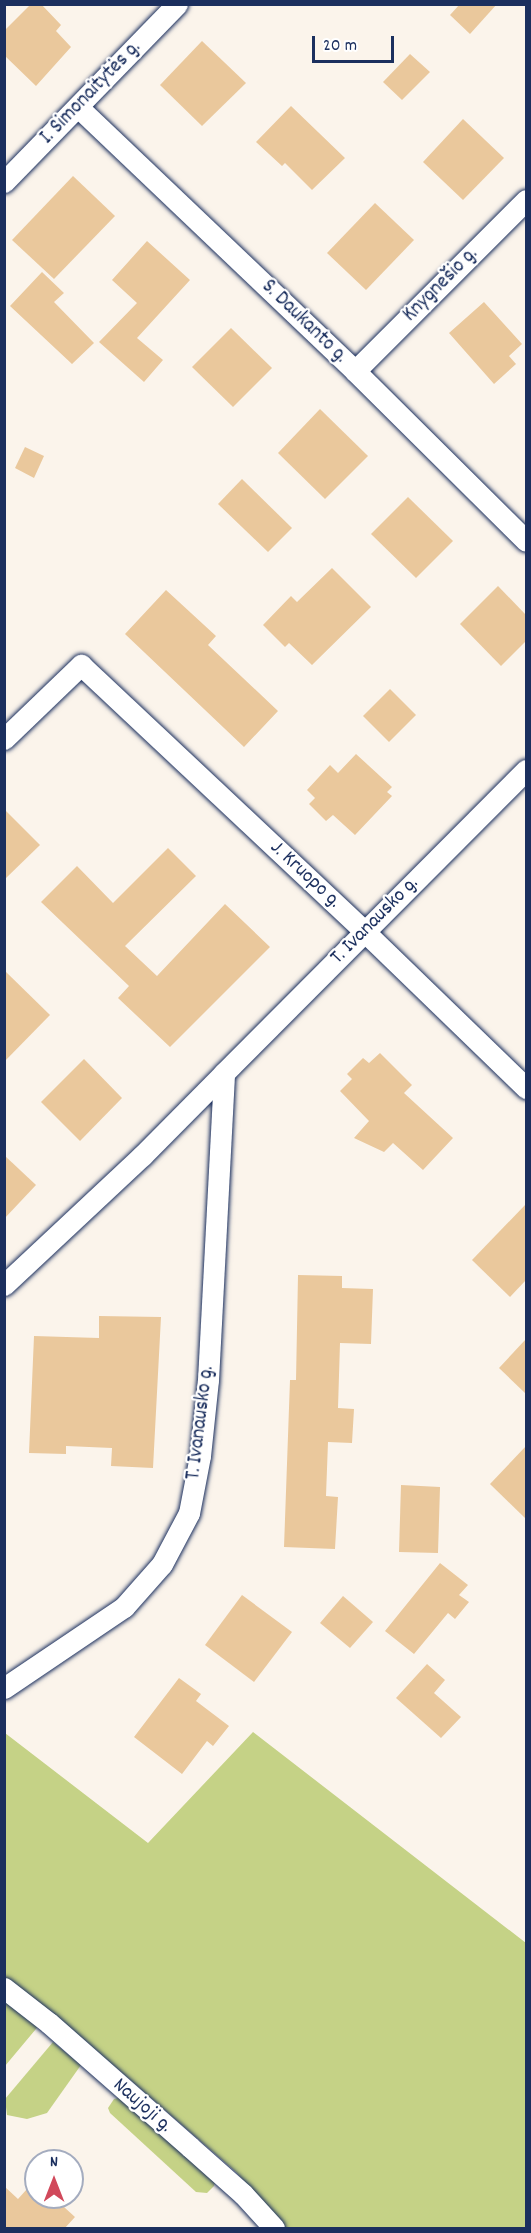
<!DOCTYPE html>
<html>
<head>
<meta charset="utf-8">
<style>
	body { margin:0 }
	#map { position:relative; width:531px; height:2233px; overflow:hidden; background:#fbf4eb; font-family:Dekko,sans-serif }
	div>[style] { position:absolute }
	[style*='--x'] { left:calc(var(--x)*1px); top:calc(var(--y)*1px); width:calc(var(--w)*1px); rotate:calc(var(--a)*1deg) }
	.green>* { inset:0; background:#c5d286 }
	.building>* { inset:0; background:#eac89c }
	.roads { filter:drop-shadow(0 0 2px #1b2f5e) drop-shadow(0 0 2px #1b2f5e) }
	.minor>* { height:21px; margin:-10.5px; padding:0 10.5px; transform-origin:10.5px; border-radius:10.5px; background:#fff }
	span { translate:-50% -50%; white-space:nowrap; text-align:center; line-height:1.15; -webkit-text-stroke:4.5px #fff; paint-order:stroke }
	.street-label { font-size:21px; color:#1b2f5e }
	.frame { position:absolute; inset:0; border:6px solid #1b2f5e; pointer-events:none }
	.north { position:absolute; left:24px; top:2149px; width:60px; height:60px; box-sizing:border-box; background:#fff; border:2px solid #a4acbf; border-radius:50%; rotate:0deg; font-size:16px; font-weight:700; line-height:24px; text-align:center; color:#1b2f5e }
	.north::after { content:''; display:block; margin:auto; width:21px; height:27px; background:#d1495b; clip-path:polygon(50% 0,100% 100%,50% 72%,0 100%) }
	.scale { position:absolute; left:312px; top:36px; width:82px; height:27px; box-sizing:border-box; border:3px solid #1b2f5e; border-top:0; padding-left:8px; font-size:18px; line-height:21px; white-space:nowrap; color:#1b2f5e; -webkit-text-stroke:4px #fff; paint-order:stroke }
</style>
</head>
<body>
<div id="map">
	<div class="green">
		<div style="clip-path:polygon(253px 1732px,526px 1943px,526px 2228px,286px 2228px,236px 2172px,51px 2011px,5px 2066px,5px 1733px,148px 1843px)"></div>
		<div style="clip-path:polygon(53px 2042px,81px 2065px,47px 2113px,27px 2119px,7px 2115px,5px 2099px)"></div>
		<div style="clip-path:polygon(122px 2097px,216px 2179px,214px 2186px,207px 2193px,196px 2192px,110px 2113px,108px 2108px,114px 2099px)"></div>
	</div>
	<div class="building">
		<div style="clip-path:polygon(31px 4px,41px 4px,61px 25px,56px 31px,71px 47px,36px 86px,4px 55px,4px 31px)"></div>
		<div style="clip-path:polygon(460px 4px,497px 4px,470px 34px,450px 15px)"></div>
		<div style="clip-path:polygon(202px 41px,246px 83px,202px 126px,160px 85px)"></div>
		<div style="clip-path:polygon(410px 54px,430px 72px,402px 100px,383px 82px)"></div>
		<div style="clip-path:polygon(291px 106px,345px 158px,312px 190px,285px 163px,282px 166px,256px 142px)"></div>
		<div style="clip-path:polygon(463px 119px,504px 158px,463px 200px,423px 162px)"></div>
		<div style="clip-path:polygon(73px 176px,115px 216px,54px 279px,12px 240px)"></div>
		<div style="clip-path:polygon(375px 203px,414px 240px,366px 290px,327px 253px)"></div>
		<div style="clip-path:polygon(147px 241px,190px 280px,137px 338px,163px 360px,144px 382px,99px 342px,137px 303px,112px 280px)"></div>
		<div style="clip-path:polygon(42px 272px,64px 293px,54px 302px,94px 343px,72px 364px,10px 306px)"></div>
		<div style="clip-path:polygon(484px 302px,522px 344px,509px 356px,516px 364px,494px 384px,449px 333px)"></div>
		<div style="clip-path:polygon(231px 328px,272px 368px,233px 407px,192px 367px)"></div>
		<div style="clip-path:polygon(320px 409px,368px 456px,325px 499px,278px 453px)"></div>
		<div style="clip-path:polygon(25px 447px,44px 456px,34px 478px,15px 468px)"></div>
		<div style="clip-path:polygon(242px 479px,292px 528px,268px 552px,218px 504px)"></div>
		<div style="clip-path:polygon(408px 497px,453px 541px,416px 578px,371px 534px)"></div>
		<div style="clip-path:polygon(332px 568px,371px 607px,312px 665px,289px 643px,285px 647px,263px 625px,291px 596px,297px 602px)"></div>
		<div style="clip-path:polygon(498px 586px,526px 615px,526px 641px,501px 666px,460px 624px)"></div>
		<div style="clip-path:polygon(166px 590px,216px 636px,208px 645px,278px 711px,244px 747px,125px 634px)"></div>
		<div style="clip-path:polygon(390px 689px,416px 715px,389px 742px,363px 716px)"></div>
		<div style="clip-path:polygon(356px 754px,392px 787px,387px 792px,392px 796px,355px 835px,333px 815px,326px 821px,309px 804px,315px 798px,307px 790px,330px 765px,338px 773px)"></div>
		<div style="clip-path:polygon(4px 809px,40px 845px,4px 880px)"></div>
		<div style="clip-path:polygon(168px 848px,196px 876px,125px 946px,157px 976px,225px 904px,270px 947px,170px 1047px,118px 998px,129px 986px,41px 902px,77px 866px,113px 903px)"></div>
		<div style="clip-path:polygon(4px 970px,50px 1015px,4px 1062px)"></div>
		<div style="clip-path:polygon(380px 1053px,412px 1085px,404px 1093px,453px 1138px,423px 1170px,393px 1143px,384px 1152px,354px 1138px,369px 1121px,340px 1091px,352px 1079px,347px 1074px,363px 1058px,369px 1063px)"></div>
		<div style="clip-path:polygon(84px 1059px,122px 1098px,80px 1141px,41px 1102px)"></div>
		<div style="clip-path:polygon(4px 1155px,36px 1185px,4px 1219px)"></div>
		<div style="clip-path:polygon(526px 1204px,526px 1280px,510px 1297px,472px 1260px)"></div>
		<div style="clip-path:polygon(298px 1275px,342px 1276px,342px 1288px,373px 1289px,371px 1344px,340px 1343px,338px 1408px,354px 1409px,352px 1443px,328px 1442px,326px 1496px,338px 1497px,335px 1549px,284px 1547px,290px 1380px,296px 1380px)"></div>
		<div style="clip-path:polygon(99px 1316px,161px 1317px,153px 1468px,111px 1466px,112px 1448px,66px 1446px,66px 1454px,29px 1453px,34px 1336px,99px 1338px)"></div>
		<div style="clip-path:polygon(526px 1339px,526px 1394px,499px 1368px)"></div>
		<div style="clip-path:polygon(526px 1446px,526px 1519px,490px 1484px)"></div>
		<div style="clip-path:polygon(401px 1485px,440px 1487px,438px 1553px,399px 1552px)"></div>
		<div style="clip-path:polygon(440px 1563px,468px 1585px,459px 1595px,469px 1602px,455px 1619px,448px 1613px,414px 1654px,385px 1631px)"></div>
		<div style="clip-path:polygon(242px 1595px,292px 1632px,254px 1682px,205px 1645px)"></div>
		<div style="clip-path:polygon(343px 1596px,373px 1622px,350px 1648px,320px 1623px)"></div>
		<div style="clip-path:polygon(427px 1664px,445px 1680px,434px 1693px,461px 1717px,441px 1738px,396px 1698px)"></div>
		<div style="clip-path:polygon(179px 1678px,201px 1694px,196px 1701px,229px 1726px,213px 1746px,207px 1741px,182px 1774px,134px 1737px)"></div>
		<div style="clip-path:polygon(36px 2179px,36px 2197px,53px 2197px,75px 2217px,64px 2229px,4px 2229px,4px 2186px,18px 2199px)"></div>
	</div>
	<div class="roads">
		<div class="minor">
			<div style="--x:78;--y:107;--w:383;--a:43.6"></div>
			<div style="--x:355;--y:371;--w:241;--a:44.8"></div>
			<div style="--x:4;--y:182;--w:248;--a:-45.8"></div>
			<div style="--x:355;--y:371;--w:242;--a:-45"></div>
			<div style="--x:4;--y:739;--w:107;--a:-43.9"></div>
			<div style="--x:81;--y:665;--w:388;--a:43.2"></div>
			<div style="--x:364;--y:931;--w:226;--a:44.1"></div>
			<div style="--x:4;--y:1285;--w:189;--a:-43.1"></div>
			<div style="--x:142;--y:1156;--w:117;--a:-45.3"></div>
			<div style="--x:4;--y:1688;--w:145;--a:-34"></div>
			<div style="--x:124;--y:1607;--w:57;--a:-48.5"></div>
			<div style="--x:162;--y:1564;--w:58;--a:-62.1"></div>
			<div style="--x:189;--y:1513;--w:58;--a:-79.1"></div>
			<div style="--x:200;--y:1456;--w:76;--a:-84"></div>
			<div style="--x:208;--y:1380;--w:307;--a:-87"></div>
			<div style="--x:224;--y:1073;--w:428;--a:-45.1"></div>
			<div style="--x:4;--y:1988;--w:57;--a:37.9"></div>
			<div style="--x:49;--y:2023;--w:188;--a:41.3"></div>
			<div style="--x:190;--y:2147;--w:71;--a:41.6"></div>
			<div style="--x:243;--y:2194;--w:46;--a:47.6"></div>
		</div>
	</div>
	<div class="street-label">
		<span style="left:91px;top:93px;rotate:-46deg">I. Simonaitytės g.</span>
		<span style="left:441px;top:285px;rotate:-45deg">Knygnešio g.</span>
		<span style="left:304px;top:322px;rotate:44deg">S. Daukanto g.</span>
		<span style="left:305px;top:875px;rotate:43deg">J. Kruopo g.</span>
		<span style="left:375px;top:921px;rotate:-45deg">T. Ivanausko g.</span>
		<span style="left:201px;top:1423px;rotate:-83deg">T. Ivanausko g.</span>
		<span style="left:142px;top:2106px;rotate:41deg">Naujoji g.</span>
	</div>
	<div class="frame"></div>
	<div class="north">N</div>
	<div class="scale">20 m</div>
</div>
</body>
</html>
